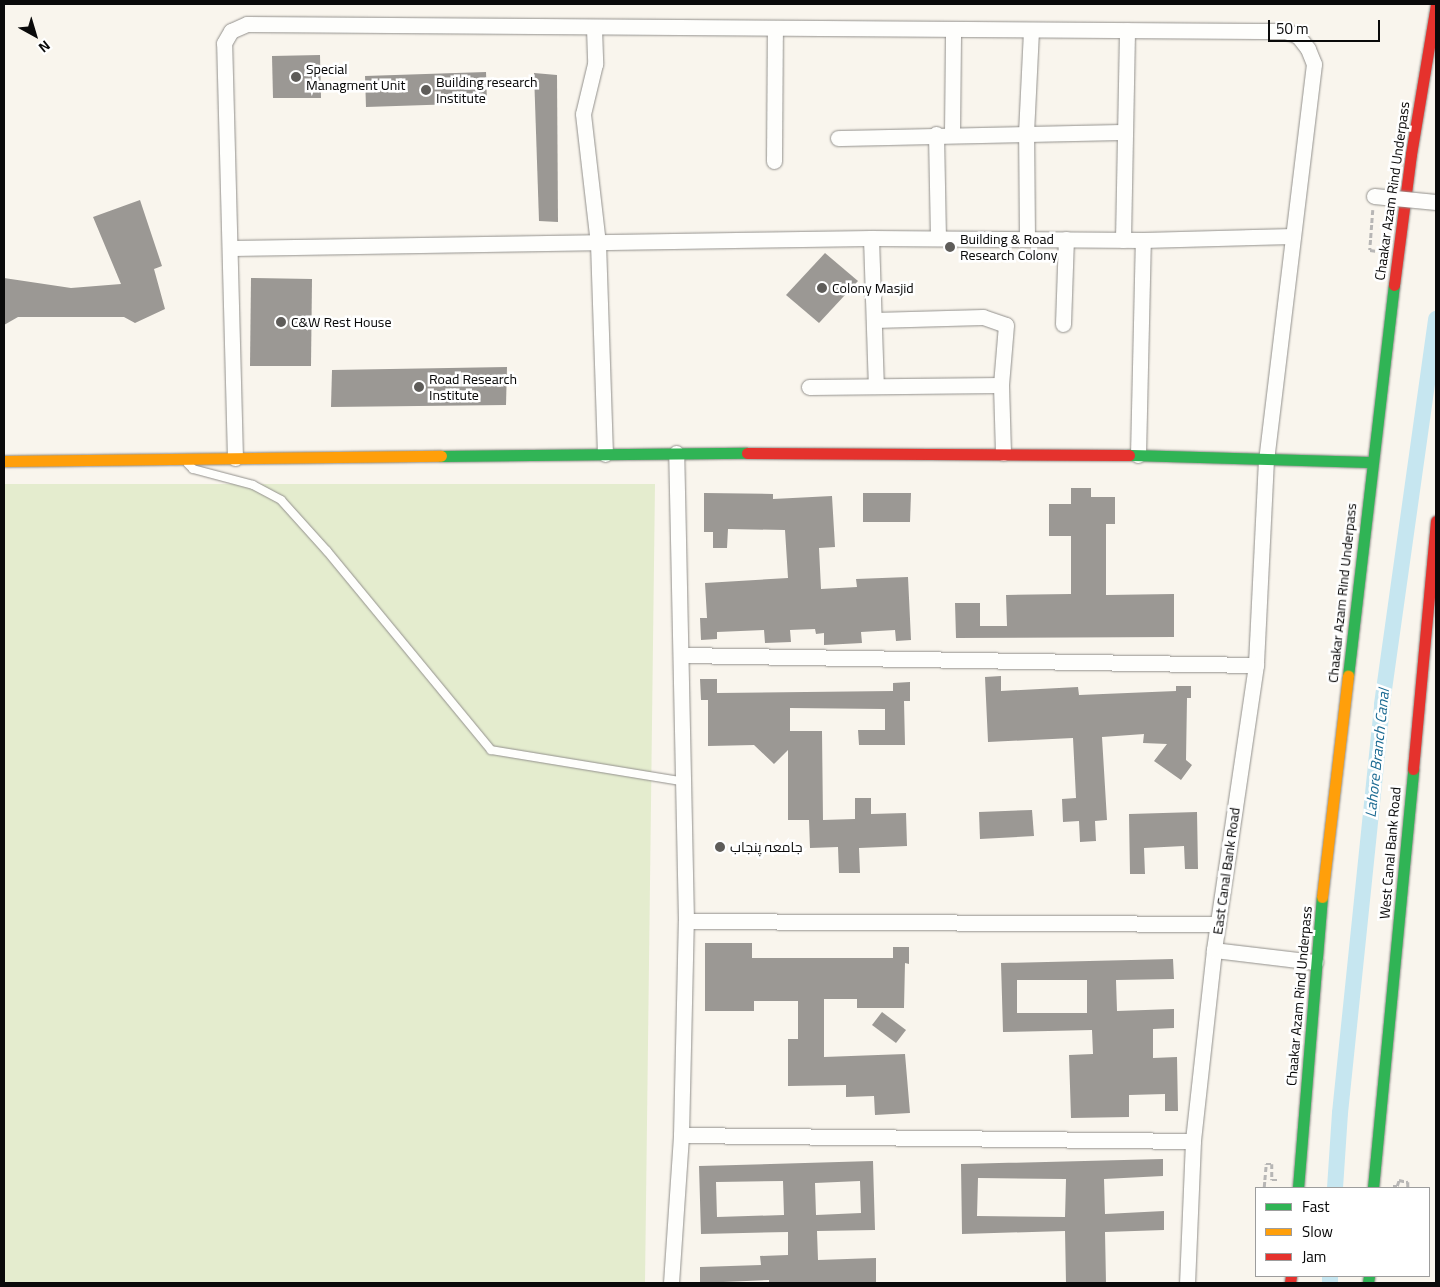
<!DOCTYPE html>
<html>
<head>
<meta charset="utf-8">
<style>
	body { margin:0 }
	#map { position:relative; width:1440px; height:1287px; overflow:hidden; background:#f9f5ed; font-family:Georgia,Cairo,serif }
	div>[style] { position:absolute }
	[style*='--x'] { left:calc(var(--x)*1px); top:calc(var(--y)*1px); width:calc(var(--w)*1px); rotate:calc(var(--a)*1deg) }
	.green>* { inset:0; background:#e4ecce }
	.canal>* { height:16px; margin:-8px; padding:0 8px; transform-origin:8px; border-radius:8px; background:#c6e6f0 }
	.building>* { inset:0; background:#9b9894 }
	.path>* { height:2.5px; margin-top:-1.25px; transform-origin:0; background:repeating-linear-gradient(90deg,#b7b6b5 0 5px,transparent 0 7.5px) }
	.roads { filter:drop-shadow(0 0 1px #92908c) drop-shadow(0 0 1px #92908c) }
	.lane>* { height:8px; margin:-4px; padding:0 4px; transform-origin:4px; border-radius:4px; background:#fefefc }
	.street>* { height:15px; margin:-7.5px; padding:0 7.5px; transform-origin:7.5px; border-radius:7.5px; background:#fefefc }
	.fast>* { height:11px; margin:-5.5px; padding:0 5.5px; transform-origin:5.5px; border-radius:5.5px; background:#30b455 }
	.slow>* { height:11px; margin:-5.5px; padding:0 5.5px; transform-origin:5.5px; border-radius:5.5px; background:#ff9f0a }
	.jam>* { height:11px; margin:-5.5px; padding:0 5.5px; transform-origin:5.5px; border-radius:5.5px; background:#e5322d }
	.bridges { filter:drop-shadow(0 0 1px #92908c) drop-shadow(0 0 1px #92908c) }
	.street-bridge>* { height:15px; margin:-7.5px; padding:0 7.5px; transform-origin:7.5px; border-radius:7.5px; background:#fefefc }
	.dots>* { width:14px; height:14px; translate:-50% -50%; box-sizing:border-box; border:2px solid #fff; border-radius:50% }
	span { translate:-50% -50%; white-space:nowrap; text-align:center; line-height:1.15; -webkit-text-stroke:5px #fff; paint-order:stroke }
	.poi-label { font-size:14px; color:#0a0a0a }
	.left { translate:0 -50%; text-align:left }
	.street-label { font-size:14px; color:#0a0a0a }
	.water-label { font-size:15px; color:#1c6b93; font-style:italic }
	.frame { position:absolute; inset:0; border:5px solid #0a0a0a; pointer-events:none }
	.legend { position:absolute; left:1255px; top:1187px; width:175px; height:90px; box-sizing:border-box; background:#fff; border:1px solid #9d9d9d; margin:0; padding:6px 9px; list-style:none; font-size:15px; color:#0a0a0a }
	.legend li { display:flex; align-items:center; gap:10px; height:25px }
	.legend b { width:25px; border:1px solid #9d9d9d }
	.north { position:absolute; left:10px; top:10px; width:50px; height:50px; -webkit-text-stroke:4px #fff; paint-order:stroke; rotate:141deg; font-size:14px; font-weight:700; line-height:20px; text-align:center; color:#0a0a0a }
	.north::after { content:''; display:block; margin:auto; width:18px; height:22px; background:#0a0a0a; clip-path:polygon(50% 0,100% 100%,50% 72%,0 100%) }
	.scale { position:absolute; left:1268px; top:20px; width:112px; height:22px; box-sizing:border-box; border:2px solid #0a0a0a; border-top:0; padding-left:6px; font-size:15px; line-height:18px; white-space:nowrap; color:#0a0a0a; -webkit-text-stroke:4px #fff; paint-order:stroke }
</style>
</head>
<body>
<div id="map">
	<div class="green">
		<div style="clip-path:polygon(4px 484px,655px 484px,645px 1283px,4px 1283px)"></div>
	</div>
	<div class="canal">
		<div style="--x:1335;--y:1188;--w:75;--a:-86.2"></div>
		<div style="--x:1340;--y:1113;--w:411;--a:-84.1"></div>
		<div style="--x:1382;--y:704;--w:389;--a:-82"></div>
		<div style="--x:1330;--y:1283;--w:7;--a:-90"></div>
	</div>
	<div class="building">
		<div style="clip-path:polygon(320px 55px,321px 98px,273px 98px,272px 56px)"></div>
		<div style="clip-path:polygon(486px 72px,487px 103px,366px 107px,365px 76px)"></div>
		<div style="clip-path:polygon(534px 73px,557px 75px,558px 222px,539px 221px)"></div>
		<div style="clip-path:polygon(140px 200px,162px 266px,154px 269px,165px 309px,135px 323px,124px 317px,18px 317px,4px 325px,4px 278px,71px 288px,121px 284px,93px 217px)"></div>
		<div style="clip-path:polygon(825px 253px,858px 281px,819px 323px,786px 295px)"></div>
		<div style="clip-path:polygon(251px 278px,312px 279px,311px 366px,250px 366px)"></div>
		<div style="clip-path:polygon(507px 367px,506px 405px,331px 407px,332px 370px)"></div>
		<div style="clip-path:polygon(1071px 488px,1091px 488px,1091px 497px,1115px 497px,1115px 524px,1106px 524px,1106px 595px,1174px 594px,1174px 637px,956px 638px,955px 603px,980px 603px,980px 626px,1007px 626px,1006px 595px,1071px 594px,1071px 536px,1049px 536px,1049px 504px,1071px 504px)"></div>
		<div style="clip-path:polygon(704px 493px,773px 494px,773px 499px,832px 496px,835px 547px,819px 548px,821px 589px,857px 587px,856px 579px,908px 577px,911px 640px,896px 641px,895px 630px,861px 632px,862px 643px,824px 645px,824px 633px,816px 634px,815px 629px,790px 630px,791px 642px,765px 643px,764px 630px,717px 632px,717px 639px,701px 640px,700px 618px,707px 618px,705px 583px,788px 578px,785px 530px,728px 529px,727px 548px,713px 548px,713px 532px,704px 532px)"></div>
		<div style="clip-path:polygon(863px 493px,911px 493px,910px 522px,863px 522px)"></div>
		<div style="clip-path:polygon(1001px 676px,1001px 691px,1078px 687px,1079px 695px,1176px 691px,1176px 686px,1191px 686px,1191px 698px,1187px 698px,1186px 760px,1192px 765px,1181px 780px,1154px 761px,1167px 744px,1143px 743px,1144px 734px,1102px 737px,1107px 820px,1095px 821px,1096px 841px,1080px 842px,1079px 821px,1063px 822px,1062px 799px,1076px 798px,1073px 738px,988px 742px,985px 677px)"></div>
		<div style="clip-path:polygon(700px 679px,717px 679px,717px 693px,893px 691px,893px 683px,910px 682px,910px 701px,904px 701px,905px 745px,859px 745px,858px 730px,885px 730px,885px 709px,790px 708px,790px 731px,822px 731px,823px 820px,855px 819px,855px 798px,871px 798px,871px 814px,906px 813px,907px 846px,859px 848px,860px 873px,839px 873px,838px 847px,810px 848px,809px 820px,788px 820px,788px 750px,774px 764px,754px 745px,708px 746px,708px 700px,701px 700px)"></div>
		<div style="clip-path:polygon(1032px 810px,1034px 836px,980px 839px,979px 812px)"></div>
		<div style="clip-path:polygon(1197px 812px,1198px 869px,1185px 869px,1184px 846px,1144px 848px,1145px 874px,1130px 874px,1129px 814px)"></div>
		<div style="clip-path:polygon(705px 943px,752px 943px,752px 958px,893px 958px,893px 947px,909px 947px,909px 964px,905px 963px,904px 1008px,857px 1008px,857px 999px,824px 999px,824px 1057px,905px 1054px,910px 1113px,875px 1115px,874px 1096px,846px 1097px,846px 1085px,788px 1086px,788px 1039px,798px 1039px,798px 1001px,754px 1001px,754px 1011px,705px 1011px)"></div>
		<div style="clip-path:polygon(evenodd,1173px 959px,1174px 979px,1116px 980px,1117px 1011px,1174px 1009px,1174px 1028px,1153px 1029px,1153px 1058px,1177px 1057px,1178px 1111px,1165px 1111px,1165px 1094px,1129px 1095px,1129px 1117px,1071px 1118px,1069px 1055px,1093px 1054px,1092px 1030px,1003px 1032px,1001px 963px,1173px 959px,1017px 980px,1087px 980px,1087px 1013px,1017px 1013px,1017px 980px)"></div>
		<div style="clip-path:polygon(882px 1012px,906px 1030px,896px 1043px,872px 1025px)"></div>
		<div style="clip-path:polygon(evenodd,1163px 1159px,1163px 1176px,1104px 1179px,1105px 1214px,1164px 1211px,1164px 1230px,1105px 1232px,1106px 1283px,1066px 1283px,1065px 1231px,962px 1234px,961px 1164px,1163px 1159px,978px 1178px,1066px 1179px,1065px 1217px,977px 1216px,978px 1178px)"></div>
		<div style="clip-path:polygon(evenodd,873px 1161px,875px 1230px,817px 1231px,818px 1260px,876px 1258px,876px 1283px,769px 1283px,769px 1280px,700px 1283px,700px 1267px,761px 1265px,760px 1256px,788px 1255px,788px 1232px,701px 1234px,699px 1166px,873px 1161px,783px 1181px,784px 1215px,717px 1217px,716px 1182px,783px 1181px,873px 1161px,860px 1181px,861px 1213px,816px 1215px,815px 1183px,860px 1181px)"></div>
	</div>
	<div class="path">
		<div style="--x:1373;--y:210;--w:40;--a:94.3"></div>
		<div style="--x:1370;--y:250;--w:7;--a:8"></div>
		<div style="--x:1393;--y:1186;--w:4;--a:0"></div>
		<div style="--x:1397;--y:1186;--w:6;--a:-72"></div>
		<div style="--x:1399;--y:1180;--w:9;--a:13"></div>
		<div style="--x:1408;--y:1182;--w:6;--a:90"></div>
		<div style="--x:1264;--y:1187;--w:23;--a:-85"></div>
		<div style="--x:1266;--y:1164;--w:6;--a:0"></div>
		<div style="--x:1272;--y:1164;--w:16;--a:90"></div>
		<div style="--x:1272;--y:1180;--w:7;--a:0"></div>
	</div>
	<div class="roads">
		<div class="lane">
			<div style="--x:188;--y:464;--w:7;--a:45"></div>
			<div style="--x:193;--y:469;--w:62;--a:14.9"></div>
			<div style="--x:253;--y:485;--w:32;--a:28"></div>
			<div style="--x:281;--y:500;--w:69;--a:48"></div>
			<div style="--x:327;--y:551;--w:258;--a:50.5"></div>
			<div style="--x:491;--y:750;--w:193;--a:9.3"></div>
		</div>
		<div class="street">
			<div style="--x:594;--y:28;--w:36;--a:88"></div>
			<div style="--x:595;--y:64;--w:51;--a:103.5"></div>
			<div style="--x:583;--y:114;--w:130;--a:83.4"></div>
			<div style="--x:598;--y:243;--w:211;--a:88.1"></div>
			<div style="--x:952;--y:133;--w:104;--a:-89.4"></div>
			<div style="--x:936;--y:134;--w:104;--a:88.9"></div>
			<div style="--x:838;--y:138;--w:287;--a:-1.2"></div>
			<div style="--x:774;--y:161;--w:132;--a:-89.6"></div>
			<div style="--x:871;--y:238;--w:148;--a:88.1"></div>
			<div style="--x:1027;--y:238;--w:105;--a:-90.5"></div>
			<div style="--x:1026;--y:133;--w:103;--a:-87.2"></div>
			<div style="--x:1123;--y:240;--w:210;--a:-88.9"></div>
			<div style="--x:232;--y:248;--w:639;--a:-0.9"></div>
			<div style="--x:871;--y:238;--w:272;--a:0.4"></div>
			<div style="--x:1143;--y:240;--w:150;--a:-1.5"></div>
			<div style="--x:874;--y:320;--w:109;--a:-1.6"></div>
			<div style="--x:983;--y:317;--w:24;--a:19"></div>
			<div style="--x:1006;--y:325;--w:60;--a:94.8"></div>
			<div style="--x:1063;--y:324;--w:85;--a:-88"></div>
			<div style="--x:809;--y:387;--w:192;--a:-0.6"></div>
			<div style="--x:1001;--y:385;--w:68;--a:88.3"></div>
			<div style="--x:1138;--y:455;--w:215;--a:-88.7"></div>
			<div style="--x:235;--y:458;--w:415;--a:-91.5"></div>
			<div style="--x:224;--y:43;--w:14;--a:-60"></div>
			<div style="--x:231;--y:31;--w:17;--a:-24"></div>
			<div style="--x:247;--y:24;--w:1039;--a:0.39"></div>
			<div style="--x:1286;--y:31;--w:13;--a:23"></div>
			<div style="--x:1298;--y:36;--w:16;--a:52"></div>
			<div style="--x:1308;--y:49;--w:16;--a:68"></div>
			<div style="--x:1314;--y:64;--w:398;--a:96.9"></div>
			<div style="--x:1266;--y:459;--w:206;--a:92.8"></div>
			<div style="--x:1256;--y:665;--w:288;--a:98.4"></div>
			<div style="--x:1214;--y:950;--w:192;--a:96.3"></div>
			<div style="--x:1193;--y:1141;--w:142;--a:92.4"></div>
			<div style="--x:682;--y:655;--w:574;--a:1"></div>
			<div style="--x:686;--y:921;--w:532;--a:0.32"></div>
			<div style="--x:1214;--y:950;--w:102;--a:6.8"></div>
			<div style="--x:681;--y:1135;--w:512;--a:0.67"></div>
			<div style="--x:671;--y:1283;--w:148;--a:-86.1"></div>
			<div style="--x:681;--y:1135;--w:214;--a:-88.7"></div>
			<div style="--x:686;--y:921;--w:468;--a:-91.2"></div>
		</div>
		<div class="fast">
			<div style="--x:1129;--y:455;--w:243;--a:1.7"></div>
			<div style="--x:441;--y:456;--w:306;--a:-0.6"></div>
			<div style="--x:1348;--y:676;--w:394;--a:-83.3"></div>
			<div style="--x:1298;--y:1188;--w:292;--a:-85.3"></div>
			<div style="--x:1373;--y:1188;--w:421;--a:-84.5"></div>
			<div style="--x:1368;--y:1283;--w:7;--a:-82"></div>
		</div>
		<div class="slow">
			<div style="--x:4;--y:461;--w:437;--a:-0.7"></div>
			<div style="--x:1322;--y:897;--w:223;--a:-83.3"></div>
		</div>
		<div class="jam">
			<div style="--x:1394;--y:285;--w:132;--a:-82.6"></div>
			<div style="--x:1411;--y:154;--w:152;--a:-80.5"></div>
			<div style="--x:747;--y:453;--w:382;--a:0.3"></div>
			<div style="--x:1413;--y:769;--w:249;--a:-84.7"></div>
			<div style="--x:1290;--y:1283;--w:7;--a:-82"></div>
		</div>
	</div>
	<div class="bridges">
		<div class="street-bridge">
			<div style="--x:1374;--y:196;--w:62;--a:5.5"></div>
		</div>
	</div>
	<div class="dots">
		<div style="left:296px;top:77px;background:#5e5c59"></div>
		<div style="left:426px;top:90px;background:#5e5c59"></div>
		<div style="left:950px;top:247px;background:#5e5c59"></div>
		<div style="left:822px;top:288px;background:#5e5c59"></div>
		<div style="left:281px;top:322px;background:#5e5c59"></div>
		<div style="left:419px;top:387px;background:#5e5c59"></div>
		<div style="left:720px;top:847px;background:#5e5c59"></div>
	</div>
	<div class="poi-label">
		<span class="left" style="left:306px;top:77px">Special<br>Managment Unit</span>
		<span class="left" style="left:436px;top:90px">Building research<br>Institute</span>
		<span class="left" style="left:960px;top:247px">Building &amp; Road<br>Research Colony</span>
		<span class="left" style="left:832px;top:288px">Colony Masjid</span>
		<span class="left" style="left:291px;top:322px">C&amp;W Rest House</span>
		<span class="left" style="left:429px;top:387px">Road Research<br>Institute</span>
		<span class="left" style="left:730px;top:847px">جامعہ پنجاب</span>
	</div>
	<div class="street-label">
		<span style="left:1392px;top:191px;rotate:-82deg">Chaakar Azam Rind Underpass</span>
		<span style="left:1342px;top:593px;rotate:-84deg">Chaakar Azam Rind Underpass</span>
		<span style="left:1390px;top:853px;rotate:-85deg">West Canal Bank Road</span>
		<span style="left:1226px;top:871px;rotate:-82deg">East Canal Bank Road</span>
		<span style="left:1299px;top:996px;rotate:-85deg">Chaakar Azam Rind Underpass</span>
	</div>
	<div class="water-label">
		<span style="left:1377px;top:753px;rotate:-84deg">Lahore Branch Canal</span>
	</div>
	<div class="frame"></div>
	<ul class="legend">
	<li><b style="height:6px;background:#30b455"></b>Fast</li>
	<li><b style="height:6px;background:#ff9f0a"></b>Slow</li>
	<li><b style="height:6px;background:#e5322d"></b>Jam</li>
	</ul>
	<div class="north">N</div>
	<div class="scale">50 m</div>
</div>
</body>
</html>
